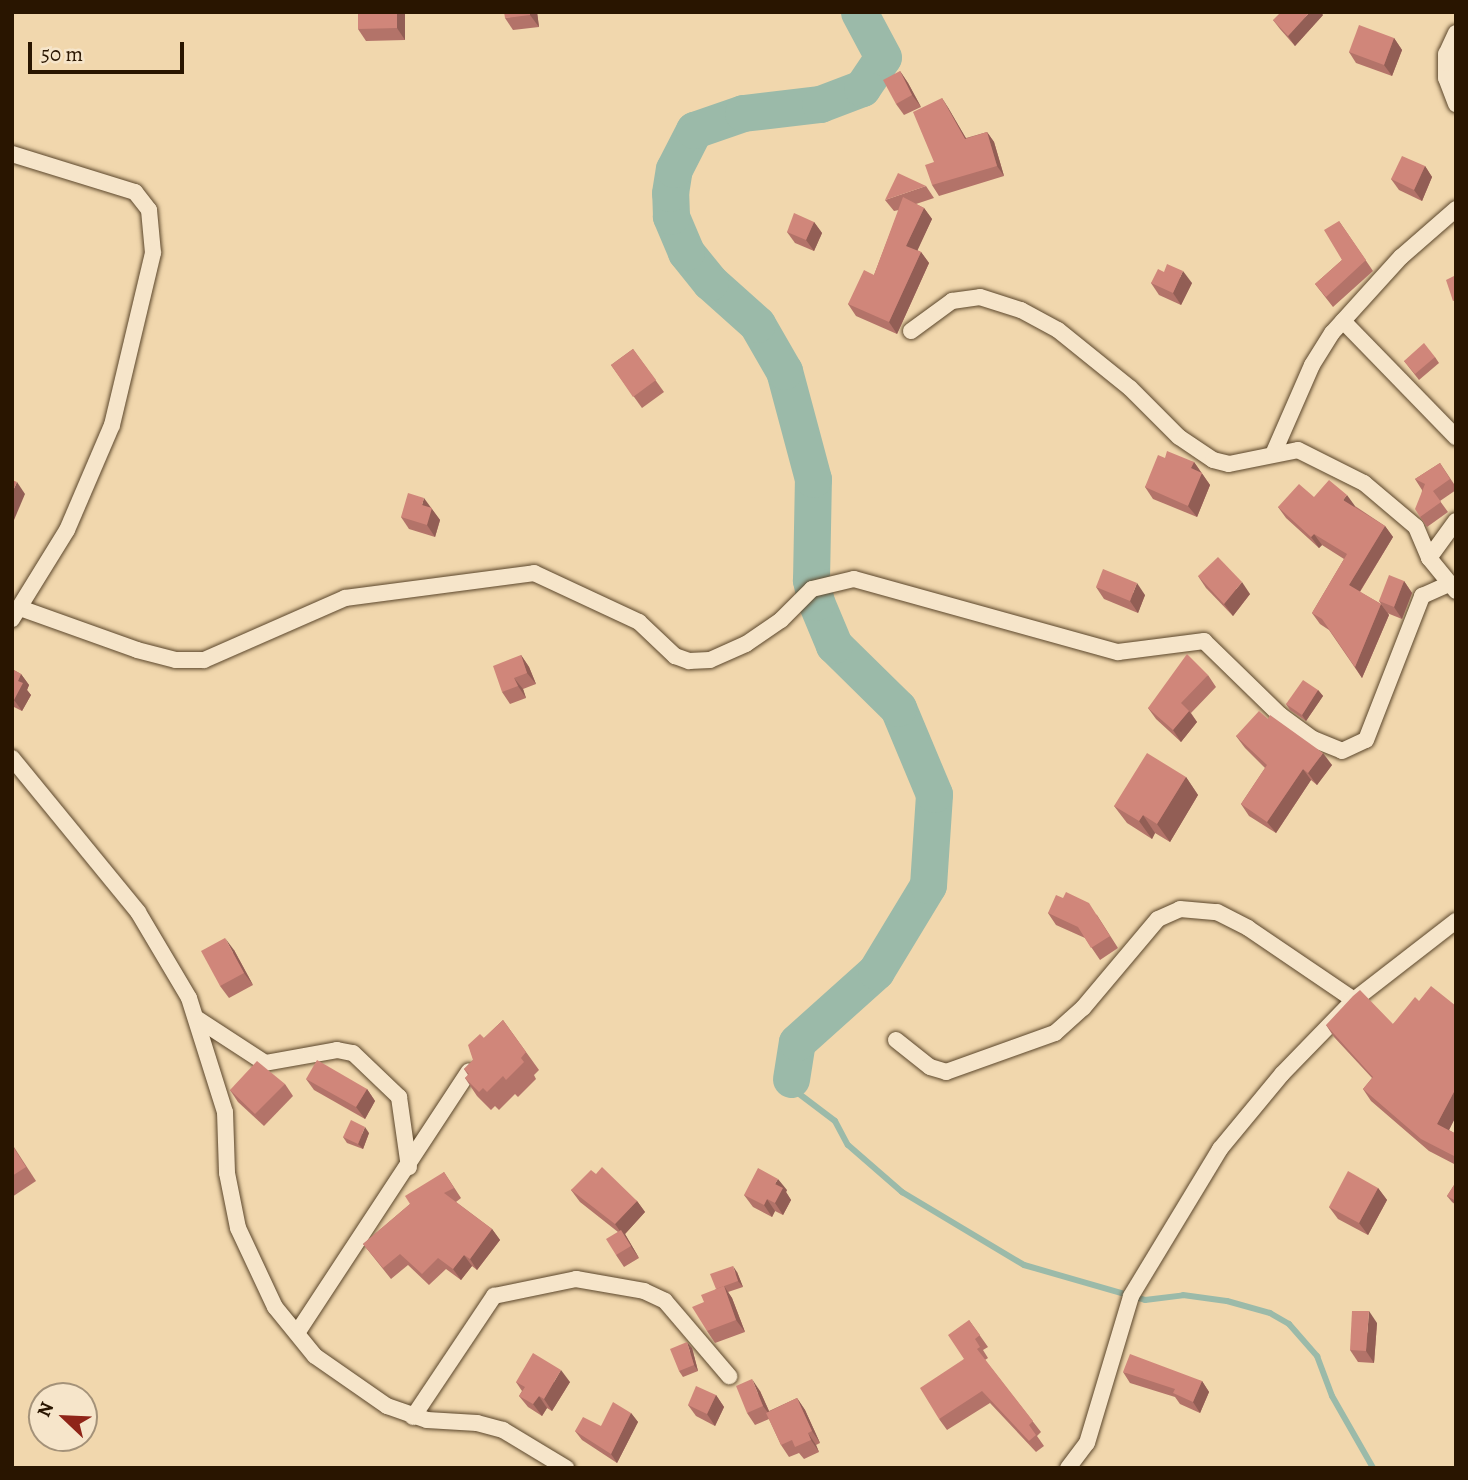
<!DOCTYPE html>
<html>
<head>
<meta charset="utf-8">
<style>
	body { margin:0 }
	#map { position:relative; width:1468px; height:1480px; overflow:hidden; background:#f1d7ad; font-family:Alegreya,serif }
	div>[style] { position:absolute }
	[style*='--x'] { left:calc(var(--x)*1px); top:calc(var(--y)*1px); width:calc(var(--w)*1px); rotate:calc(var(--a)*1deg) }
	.stream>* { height:6px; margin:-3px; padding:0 3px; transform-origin:3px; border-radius:3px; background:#9bbaa9 }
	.river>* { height:37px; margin:-18.5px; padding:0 18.5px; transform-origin:18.5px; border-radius:18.5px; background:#9bbaa9 }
	.roads { filter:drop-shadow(0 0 2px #5b462b) drop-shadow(0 0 2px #5b462b) }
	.street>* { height:16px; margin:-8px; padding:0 8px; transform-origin:8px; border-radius:8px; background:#f6e5ca }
	.wall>* { inset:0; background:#b37369 }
	.shaded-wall>* { inset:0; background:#925e55 }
	.building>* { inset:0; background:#d0867a }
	span { translate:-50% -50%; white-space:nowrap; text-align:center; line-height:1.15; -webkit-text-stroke:7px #f6e5ca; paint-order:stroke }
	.frame { position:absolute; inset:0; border:14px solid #291500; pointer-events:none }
	.north { position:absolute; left:28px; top:1382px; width:70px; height:70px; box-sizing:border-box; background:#f6e5ca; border:2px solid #a49279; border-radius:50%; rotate:293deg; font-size:19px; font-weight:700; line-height:28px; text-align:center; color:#291500 }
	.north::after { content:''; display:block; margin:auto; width:24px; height:32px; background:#8f2418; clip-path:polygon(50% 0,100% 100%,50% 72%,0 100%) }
	.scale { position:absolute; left:28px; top:42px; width:156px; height:32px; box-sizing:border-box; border:4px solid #291500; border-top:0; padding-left:9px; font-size:21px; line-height:24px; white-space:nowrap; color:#291500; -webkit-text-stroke:5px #f6e5ca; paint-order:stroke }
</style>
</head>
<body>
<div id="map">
	<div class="stream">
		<div style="--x:791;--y:1079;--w:16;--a:63"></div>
		<div style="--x:798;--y:1093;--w:46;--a:37.1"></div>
		<div style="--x:835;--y:1121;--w:27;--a:62"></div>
		<div style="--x:848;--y:1145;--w:72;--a:41"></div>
		<div style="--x:902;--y:1192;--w:142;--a:30.9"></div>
		<div style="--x:1024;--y:1265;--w:126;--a:16.1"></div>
		<div style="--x:1145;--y:1300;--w:38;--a:-7"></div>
		<div style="--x:1183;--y:1295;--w:44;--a:7.8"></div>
		<div style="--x:1227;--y:1301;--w:45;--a:15.6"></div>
		<div style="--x:1270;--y:1313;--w:22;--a:30"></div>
		<div style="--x:1289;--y:1324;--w:43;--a:48.8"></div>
		<div style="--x:1317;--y:1356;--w:43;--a:69.4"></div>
		<div style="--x:1332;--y:1396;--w:83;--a:60.3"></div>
	</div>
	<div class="river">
		<div style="--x:791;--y:1079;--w:37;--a:-81"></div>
		<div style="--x:797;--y:1042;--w:106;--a:-41.9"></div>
		<div style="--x:876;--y:971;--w:100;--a:-58.8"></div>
		<div style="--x:928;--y:885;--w:91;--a:-86.2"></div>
		<div style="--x:934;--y:794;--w:93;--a:-112.7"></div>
		<div style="--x:898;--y:708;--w:90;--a:-135.5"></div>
		<div style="--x:834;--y:645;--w:47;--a:-112.7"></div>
		<div style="--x:816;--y:602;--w:23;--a:-103"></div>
		<div style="--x:811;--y:580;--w:101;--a:-88.9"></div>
		<div style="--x:813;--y:479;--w:112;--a:-105"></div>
		<div style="--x:784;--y:371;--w:54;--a:-119.9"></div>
		<div style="--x:757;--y:324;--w:63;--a:-138.2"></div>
		<div style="--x:710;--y:282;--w:38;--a:-129"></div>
		<div style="--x:686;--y:252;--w:39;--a:-113"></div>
		<div style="--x:671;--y:216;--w:23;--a:-92"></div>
		<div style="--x:670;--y:193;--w:24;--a:-81"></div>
		<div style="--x:674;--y:169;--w:44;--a:-62.9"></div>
		<div style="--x:694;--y:130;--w:52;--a:-19.1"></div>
		<div style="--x:743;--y:113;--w:78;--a:-6.7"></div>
		<div style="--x:820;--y:104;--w:45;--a:-20.9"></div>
		<div style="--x:862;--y:88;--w:37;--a:-56"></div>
		<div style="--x:883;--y:57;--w:51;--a:-118.1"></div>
	</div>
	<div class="roads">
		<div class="street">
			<div style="--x:1456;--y:33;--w:23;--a:115"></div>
			<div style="--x:1446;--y:54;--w:24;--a:90"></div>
			<div style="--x:1446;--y:78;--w:28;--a:69"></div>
			<div style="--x:12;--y:154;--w:129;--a:17.2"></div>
			<div style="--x:135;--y:192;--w:23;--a:52"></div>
			<div style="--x:149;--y:210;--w:43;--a:84.7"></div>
			<div style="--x:153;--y:253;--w:177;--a:103.4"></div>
			<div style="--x:112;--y:425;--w:114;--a:113.2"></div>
			<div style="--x:67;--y:530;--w:105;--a:121.7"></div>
			<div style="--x:1343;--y:321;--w:162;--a:45.8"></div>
			<div style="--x:911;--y:331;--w:51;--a:-36.2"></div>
			<div style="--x:952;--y:301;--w:28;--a:-8"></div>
			<div style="--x:980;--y:297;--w:43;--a:17.6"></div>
			<div style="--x:1021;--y:310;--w:42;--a:28.4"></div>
			<div style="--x:1058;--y:330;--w:92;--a:38.9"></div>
			<div style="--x:1130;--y:388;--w:69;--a:45"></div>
			<div style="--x:1179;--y:437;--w:41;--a:34.1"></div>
			<div style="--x:1213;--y:460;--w:16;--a:14"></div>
			<div style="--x:1229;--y:464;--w:70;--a:-11.5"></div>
			<div style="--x:1298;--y:450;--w:74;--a:26.6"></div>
			<div style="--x:1364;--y:483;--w:68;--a:40.2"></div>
			<div style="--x:1416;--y:527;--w:34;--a:67"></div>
			<div style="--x:1429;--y:558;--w:43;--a:50.7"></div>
			<div style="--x:1274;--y:452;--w:95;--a:-66.4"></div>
			<div style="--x:1312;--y:365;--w:38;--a:-58"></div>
			<div style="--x:1332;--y:333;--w:103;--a:-47.8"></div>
			<div style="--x:1401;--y:257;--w:73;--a:-41.1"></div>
			<div style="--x:1429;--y:558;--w:46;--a:-53.9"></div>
			<div style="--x:20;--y:608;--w:124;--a:19.7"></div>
			<div style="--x:137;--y:650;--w:40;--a:14.4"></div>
			<div style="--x:176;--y:660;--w:28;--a:0"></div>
			<div style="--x:204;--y:660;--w:154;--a:-23.7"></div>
			<div style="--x:345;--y:598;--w:191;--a:-7.5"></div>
			<div style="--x:534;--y:573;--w:116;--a:25"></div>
			<div style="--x:639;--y:622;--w:50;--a:43.4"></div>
			<div style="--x:675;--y:656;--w:15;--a:20"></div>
			<div style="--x:689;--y:661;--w:21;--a:-3"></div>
			<div style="--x:710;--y:660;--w:39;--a:-24"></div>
			<div style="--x:746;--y:644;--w:42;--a:-34.4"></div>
			<div style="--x:781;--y:620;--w:44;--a:-45"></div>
			<div style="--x:812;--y:589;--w:43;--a:-13.4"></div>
			<div style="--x:854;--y:579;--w:274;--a:15.5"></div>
			<div style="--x:1118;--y:652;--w:87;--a:-7.3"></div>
			<div style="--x:1204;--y:641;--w:106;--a:44.2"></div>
			<div style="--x:1280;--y:715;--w:41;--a:36"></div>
			<div style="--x:1313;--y:739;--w:31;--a:22"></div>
			<div style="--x:1342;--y:751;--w:26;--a:-25"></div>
			<div style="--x:1366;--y:740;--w:155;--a:-68.7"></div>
			<div style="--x:1422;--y:596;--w:27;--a:-24"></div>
			<div style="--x:12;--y:758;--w:199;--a:50.7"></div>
			<div style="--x:138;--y:912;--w:100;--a:59.3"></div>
			<div style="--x:189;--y:998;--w:120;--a:72.5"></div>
			<div style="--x:225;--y:1112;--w:61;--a:88.1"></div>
			<div style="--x:227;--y:1173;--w:56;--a:78.7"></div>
			<div style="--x:238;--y:1228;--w:87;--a:64.9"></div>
			<div style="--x:275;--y:1307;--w:63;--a:50.8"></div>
			<div style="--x:315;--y:1356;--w:88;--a:34.8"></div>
			<div style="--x:387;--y:1406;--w:42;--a:19.3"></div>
			<div style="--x:427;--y:1420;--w:50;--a:3.4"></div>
			<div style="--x:477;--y:1423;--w:27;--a:15"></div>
			<div style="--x:503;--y:1430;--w:74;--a:31.1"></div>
			<div style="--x:196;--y:1018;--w:82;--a:33.1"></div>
			<div style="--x:265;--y:1063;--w:73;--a:-10.2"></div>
			<div style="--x:337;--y:1050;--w:16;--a:11"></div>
			<div style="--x:353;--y:1053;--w:64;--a:43.7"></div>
			<div style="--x:399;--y:1097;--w:71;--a:81.9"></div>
			<div style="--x:896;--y:1040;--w:43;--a:38.5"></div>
			<div style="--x:930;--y:1067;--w:17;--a:17"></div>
			<div style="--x:946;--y:1072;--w:116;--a:-19.7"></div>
			<div style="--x:1055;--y:1033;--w:38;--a:-42"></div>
			<div style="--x:1083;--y:1008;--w:116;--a:-49.9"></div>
			<div style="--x:1158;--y:919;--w:24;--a:-24"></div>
			<div style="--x:1180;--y:909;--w:37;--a:5"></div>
			<div style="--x:1217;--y:912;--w:35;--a:27"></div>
			<div style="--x:1248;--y:928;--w:128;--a:34.2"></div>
			<div style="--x:297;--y:1333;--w:313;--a:-56.7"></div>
			<div style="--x:413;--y:1417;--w:146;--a:-56.2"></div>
			<div style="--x:494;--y:1296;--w:84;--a:-11.7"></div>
			<div style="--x:576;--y:1279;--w:69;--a:10"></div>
			<div style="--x:644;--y:1291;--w:23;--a:25"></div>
			<div style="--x:665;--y:1301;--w:99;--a:49.5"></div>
			<div style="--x:1068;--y:1468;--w:31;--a:-53"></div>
			<div style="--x:1087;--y:1443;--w:153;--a:-73.3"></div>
			<div style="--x:1131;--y:1296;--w:172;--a:-58.8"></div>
			<div style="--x:1220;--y:1149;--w:97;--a:-50.4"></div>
			<div style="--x:1282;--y:1074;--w:103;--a:-45.8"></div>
			<div style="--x:1354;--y:1000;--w:129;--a:-37.8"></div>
		</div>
	</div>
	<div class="wall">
		<div style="clip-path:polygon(358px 12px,405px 12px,405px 40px,366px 41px,358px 29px)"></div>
		<div style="clip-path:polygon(537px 12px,539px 27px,513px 30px,505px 18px)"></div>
		<div style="clip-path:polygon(1323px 15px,1295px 46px,1280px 29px,1273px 20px)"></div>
		<div style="clip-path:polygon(1394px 38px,1402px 50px,1392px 76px,1356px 63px,1349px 52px)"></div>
		<div style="clip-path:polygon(900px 71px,908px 83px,921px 107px,904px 115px,896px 104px)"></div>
		<div style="clip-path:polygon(942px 98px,966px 138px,987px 132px,994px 142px,1004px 176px,939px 196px,932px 185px)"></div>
		<div style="clip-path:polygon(1425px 166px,1432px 177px,1422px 201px,1399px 190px,1391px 179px)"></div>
		<div style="clip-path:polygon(926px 186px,934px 198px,916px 204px,924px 208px,932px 219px,917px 250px,921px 252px,929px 263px,897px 334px,856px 316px,848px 304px,874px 275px,899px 210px,894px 211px,885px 200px)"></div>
		<div style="clip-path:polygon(1339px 221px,1373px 271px,1333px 307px,1315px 284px,1342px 260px)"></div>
		<div style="clip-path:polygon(814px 222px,822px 233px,814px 251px,795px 243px,787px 232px)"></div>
		<div style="clip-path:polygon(1164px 272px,1192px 283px,1181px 305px,1159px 295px,1151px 283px)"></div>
		<div style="clip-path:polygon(633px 349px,664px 392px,642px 408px,611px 365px)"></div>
		<div style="clip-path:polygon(1435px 357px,1439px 363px,1419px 380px,1404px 361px)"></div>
		<div style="clip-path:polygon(1165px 458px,1194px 462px,1210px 485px,1197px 517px,1153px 499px,1145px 487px)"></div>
		<div style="clip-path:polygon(1440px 463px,1456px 487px,1456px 490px,1440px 501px,1448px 512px,1427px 527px,1420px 517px,1422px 490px,1415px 479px)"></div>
		<div style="clip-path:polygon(1314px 497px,1355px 506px,1385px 526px,1393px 537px,1360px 592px,1381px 604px,1389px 615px,1362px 678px,1329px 630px,1320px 624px,1312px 613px,1344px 559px,1322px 545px,1319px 548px,1286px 518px,1278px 507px)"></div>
		<div style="clip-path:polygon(431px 508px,440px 520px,435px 537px,409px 529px,401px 517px)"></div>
		<div style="clip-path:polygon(1198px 576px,1250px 594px,1233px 616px,1206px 588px)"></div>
		<div style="clip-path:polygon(1404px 581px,1412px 593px,1402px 619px,1387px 613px,1379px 601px)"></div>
		<div style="clip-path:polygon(1096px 587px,1145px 595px,1138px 613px,1104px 599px)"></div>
		<div style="clip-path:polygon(521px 655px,529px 667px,536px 684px,523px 689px,526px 698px,510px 704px,502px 692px)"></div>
		<div style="clip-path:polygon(12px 669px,21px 674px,29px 685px,27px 690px,31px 695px,22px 711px,12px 706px)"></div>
		<div style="clip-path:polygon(1208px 675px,1216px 687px,1191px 713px,1197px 722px,1181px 742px,1156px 719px,1148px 708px)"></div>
		<div style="clip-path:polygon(1318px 690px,1323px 696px,1306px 721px,1290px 710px,1286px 704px)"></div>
		<div style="clip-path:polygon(1268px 719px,1332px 765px,1317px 785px,1311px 780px,1276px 833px,1249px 816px,1241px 804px,1265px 768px,1245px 748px,1236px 736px)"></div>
		<div style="clip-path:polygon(1186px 777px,1198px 795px,1170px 842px,1155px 833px,1152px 839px,1127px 823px,1114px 806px)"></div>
		<div style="clip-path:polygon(1063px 898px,1097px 915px,1118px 948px,1100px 960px,1085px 938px,1056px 925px,1048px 913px)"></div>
		<div style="clip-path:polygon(234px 950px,253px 985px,229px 998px,220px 986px)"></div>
		<div style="clip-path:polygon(1419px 1001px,1456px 1006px,1456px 1116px,1449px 1130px,1456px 1134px,1456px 1165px,1429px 1151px,1371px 1101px,1363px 1089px,1372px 1078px,1334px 1037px,1326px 1025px,1393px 1024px)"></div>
		<div style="clip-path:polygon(503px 1020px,539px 1070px,534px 1075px,536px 1079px,518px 1097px,515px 1094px,499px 1110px,495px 1106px,491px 1110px,477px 1096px,465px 1078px,468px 1075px,464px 1069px,473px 1060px,484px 1038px)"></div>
		<div style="clip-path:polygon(306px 1079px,367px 1089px,375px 1101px,365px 1119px,314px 1090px)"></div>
		<div style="clip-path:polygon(285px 1084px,293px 1096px,264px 1126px,238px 1102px,230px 1090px)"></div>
		<div style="clip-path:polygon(369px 1133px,363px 1149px,347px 1143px,343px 1137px)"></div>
		<div style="clip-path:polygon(12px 1144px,36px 1181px,12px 1197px)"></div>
		<div style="clip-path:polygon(444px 1172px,461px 1198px,456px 1202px,492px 1229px,500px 1240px,477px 1270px,472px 1266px,461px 1280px,446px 1269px,429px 1285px,408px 1265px,391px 1279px,363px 1244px,410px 1204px)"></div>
		<div style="clip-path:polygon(596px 1174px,637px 1201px,645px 1212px,625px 1234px,639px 1258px,624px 1267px,616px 1255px,618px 1232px,580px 1202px,571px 1190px)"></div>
		<div style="clip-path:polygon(1456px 1182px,1456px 1205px,1452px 1202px,1447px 1196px)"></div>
		<div style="clip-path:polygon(1378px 1188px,1387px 1200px,1368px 1235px,1338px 1219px,1329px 1207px)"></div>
		<div style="clip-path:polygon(787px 1190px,786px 1192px,791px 1200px,783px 1215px,775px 1211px,772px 1217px,753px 1207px,744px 1195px)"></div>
		<div style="clip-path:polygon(737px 1272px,743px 1287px,728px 1292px,732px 1298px,745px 1332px,715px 1343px,707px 1331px,704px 1302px,716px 1289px)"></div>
		<div style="clip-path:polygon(969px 1320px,988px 1347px,983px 1350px,988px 1358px,985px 1360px,1041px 1432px,1037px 1436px,1044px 1446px,1036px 1452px,990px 1403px,947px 1430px,939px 1419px,964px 1359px)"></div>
		<div style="clip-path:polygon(1377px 1323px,1374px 1363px,1358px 1362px,1350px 1350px)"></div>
		<div style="clip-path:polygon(692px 1348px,698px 1371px,683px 1377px,679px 1371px)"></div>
		<div style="clip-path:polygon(1123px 1372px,1202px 1381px,1209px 1392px,1200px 1413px,1180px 1404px,1175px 1397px,1130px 1383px)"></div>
		<div style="clip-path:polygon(516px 1382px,570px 1382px,552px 1411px,547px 1408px,542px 1416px,528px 1407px,519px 1396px,522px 1391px)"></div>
		<div style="clip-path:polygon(760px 1391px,769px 1411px,797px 1398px,805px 1410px,820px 1443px,816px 1445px,819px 1452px,804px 1459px,799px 1453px,789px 1457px,781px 1445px,769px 1419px,755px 1425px,747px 1413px)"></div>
		<div style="clip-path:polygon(716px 1395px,724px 1407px,715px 1426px,696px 1416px,688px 1405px)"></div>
		<div style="clip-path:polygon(631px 1413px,638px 1422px,617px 1463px,582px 1440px,575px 1431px,601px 1426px)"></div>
	</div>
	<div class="shaded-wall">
		<div style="clip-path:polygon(397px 12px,405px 12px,405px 40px,397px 28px)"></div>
		<div style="clip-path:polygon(530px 12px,537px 12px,539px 27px,530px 15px)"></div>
		<div style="clip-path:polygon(1310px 12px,1321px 12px,1323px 15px,1295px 46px,1288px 36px)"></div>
		<div style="clip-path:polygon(1394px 38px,1402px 50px,1392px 76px,1384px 65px)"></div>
		<div style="clip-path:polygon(900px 71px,908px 83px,921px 107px,912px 95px)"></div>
		<div style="clip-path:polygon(942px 98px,949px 109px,972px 149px,965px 139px)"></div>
		<div style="clip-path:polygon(987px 132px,994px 142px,1004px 176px,997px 166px)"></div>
		<div style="clip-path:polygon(1425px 166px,1432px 177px,1422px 201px,1414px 190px)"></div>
		<div style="clip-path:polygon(924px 208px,932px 219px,914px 258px,906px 246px)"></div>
		<div style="clip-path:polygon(814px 222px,822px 233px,814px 251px,806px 240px)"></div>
		<div style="clip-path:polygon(921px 252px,929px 263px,897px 334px,889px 322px)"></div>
		<div style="clip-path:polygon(1183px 271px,1192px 283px,1181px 305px,1173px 293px)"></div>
		<div style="clip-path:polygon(1194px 462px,1210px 485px,1197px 517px,1188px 506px,1191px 468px)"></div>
		<div style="clip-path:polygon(17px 482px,25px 494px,14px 520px,12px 518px,12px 493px)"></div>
		<div style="clip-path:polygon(1347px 495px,1355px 506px,1351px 511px,1343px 500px)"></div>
		<div style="clip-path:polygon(424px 498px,440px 520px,435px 537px,427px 525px,422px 505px)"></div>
		<div style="clip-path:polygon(1385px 526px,1393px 537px,1357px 596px,1349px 585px)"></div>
		<div style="clip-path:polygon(1314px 534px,1322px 545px,1319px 548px,1311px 537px)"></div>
		<div style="clip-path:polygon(1404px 581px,1412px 593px,1402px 619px,1394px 607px)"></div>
		<div style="clip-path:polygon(1242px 582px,1250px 594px,1233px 616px,1224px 604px)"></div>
		<div style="clip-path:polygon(1137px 583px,1145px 595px,1138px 613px,1130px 601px)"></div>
		<div style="clip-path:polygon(1381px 604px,1389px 615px,1362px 678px,1355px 667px)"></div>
		<div style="clip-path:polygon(521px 655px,529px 667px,536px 684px,527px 673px)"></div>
		<div style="clip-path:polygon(21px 674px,29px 685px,27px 690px,31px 695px,22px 711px,14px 700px,18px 681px)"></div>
		<div style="clip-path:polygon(514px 678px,523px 689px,526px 698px,518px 686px)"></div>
		<div style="clip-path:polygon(1318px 690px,1323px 696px,1306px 721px,1302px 715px)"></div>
		<div style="clip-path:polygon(1189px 711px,1197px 722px,1181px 742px,1173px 730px)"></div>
		<div style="clip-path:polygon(1323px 753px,1332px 765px,1317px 785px,1308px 773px)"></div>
		<div style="clip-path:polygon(1303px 769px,1311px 780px,1276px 833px,1267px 822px)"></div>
		<div style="clip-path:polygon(1186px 777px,1198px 795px,1170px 842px,1157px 824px)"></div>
		<div style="clip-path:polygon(1143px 815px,1155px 833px,1152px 839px,1139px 821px)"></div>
		<div style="clip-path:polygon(225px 938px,234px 950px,253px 985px,244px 973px)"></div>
		<div style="clip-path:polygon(1456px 1088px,1456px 1116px,1446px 1136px,1437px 1124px)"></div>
		<div style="clip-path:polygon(367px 1089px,375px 1101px,365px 1119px,356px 1107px)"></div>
		<div style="clip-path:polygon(365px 1127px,369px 1133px,363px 1149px,358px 1144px)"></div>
		<div style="clip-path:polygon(778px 1179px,787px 1190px,786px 1192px,791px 1200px,783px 1215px,775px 1203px,775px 1184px)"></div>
		<div style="clip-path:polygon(1378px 1188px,1387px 1200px,1368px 1235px,1359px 1223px)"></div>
		<div style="clip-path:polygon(767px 1199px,775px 1211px,772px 1217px,764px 1205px)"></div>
		<div style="clip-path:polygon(637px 1201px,645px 1212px,625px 1234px,639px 1258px,615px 1224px)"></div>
		<div style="clip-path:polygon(492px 1229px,500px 1240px,477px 1270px,470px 1259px)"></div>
		<div style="clip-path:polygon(464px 1255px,472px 1266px,461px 1280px,453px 1269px)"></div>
		<div style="clip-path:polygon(733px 1266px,737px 1272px,743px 1287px,738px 1281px)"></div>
		<div style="clip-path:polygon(724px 1286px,732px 1298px,745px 1332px,736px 1320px)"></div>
		<div style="clip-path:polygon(1369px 1311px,1377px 1323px,1374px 1363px,1366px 1351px)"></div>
		<div style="clip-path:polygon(687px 1342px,692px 1348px,698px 1371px,694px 1365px)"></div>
		<div style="clip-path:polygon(561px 1370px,570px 1382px,552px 1411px,544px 1399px)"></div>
		<div style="clip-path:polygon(752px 1379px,760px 1391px,772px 1418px,763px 1406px)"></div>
		<div style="clip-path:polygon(1202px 1381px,1209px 1392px,1200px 1413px,1193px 1402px)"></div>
		<div style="clip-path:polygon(716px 1395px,724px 1407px,715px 1426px,707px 1414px)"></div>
		<div style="clip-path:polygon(539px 1396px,547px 1408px,542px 1416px,533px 1404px)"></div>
		<div style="clip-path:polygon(797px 1398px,805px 1410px,820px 1443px,812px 1431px)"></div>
		<div style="clip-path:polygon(631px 1413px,638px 1422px,617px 1463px,611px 1454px)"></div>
		<div style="clip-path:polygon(808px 1433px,816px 1445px,819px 1452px,811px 1440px)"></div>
	</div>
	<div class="building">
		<div style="clip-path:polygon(358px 12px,397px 12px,397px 28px,358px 29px)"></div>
		<div style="clip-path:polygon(504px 12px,530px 12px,530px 15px,505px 18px)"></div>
		<div style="clip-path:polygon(1281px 12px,1310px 12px,1288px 36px,1273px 20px)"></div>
		<div style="clip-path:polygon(1359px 25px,1394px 38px,1384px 65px,1349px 52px)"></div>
		<div style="clip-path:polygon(900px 71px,912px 95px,896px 104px,883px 80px)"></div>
		<div style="clip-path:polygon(942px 98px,965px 139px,987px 132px,997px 166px,932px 185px,925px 165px,934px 162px,913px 112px)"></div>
		<div style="clip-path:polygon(1402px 156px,1425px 166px,1414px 190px,1391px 179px)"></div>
		<div style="clip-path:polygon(898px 173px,926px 186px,885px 200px)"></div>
		<div style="clip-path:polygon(903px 197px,924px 208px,906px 246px,921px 252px,889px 322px,848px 304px,864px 270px,874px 275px)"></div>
		<div style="clip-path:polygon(794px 213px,814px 222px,806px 240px,787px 232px)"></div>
		<div style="clip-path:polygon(1339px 221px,1366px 260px,1326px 297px,1315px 284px,1342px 260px,1324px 230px)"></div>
		<div style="clip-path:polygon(1167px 264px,1183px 271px,1173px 293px,1151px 283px,1158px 269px,1164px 272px)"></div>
		<div style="clip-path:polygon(1456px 275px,1456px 300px,1453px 301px,1446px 280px)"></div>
		<div style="clip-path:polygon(1424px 343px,1435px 357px,1415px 374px,1404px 361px)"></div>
		<div style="clip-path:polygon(633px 349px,656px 380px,633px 397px,611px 365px)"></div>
		<div style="clip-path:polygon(1167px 451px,1194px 462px,1191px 468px,1202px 473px,1188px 506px,1145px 487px,1158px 455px,1165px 458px)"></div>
		<div style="clip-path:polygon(1440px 463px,1450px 479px,1433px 491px,1441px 502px,1420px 517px,1415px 509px,1425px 484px,1415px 479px)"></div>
		<div style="clip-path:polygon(12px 480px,17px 482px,12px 493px)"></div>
		<div style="clip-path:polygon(1329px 480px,1347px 495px,1343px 500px,1385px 526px,1349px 585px,1381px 604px,1355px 667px,1322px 619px,1312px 613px,1347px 554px,1314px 534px,1311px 537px,1278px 507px,1299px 484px,1314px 497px)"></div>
		<div style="clip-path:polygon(408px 493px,424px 498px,422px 505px,432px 508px,427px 525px,401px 517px)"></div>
		<div style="clip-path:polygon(1218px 557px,1242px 582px,1224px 604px,1198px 576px)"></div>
		<div style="clip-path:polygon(1103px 569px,1137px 583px,1130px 601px,1096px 587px)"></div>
		<div style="clip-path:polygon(1389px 575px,1404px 581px,1394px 607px,1379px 601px)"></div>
		<div style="clip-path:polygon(1187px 654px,1208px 675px,1181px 703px,1189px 711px,1173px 730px,1148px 708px)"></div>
		<div style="clip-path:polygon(521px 655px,527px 673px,514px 678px,518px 686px,502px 692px,493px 666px)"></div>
		<div style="clip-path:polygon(12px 669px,21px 674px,18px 681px,23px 683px,14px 700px,12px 699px)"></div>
		<div style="clip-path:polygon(1303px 680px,1318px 690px,1302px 715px,1286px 704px)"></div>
		<div style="clip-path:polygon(1259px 711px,1268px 719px,1270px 715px,1323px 753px,1308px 773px,1303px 769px,1267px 822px,1241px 804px,1267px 765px,1236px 736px)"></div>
		<div style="clip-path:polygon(1147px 753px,1186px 777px,1157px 824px,1143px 815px,1139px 821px,1114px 806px)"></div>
		<div style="clip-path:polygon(1066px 892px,1089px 903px,1110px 936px,1091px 948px,1078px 927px,1048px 913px,1056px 895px,1063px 898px)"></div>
		<div style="clip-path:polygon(225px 938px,244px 973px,220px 986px,201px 951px)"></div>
		<div style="clip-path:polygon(1431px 986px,1456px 1006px,1456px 1088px,1437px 1124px,1456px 1134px,1456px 1157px,1421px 1139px,1363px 1089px,1373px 1077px,1326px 1025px,1353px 996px,1360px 990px,1393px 1024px,1415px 997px,1419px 1001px)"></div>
		<div style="clip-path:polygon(503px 1020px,526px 1052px,521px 1058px,524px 1062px,506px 1080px,503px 1076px,487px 1092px,483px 1088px,479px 1092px,465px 1078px,469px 1074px,464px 1069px,473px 1060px,468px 1045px,480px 1034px,484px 1038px)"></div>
		<div style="clip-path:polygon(317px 1060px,367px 1089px,356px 1107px,306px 1079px)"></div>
		<div style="clip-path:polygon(257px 1061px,285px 1084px,255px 1114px,230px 1090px)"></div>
		<div style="clip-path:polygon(351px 1120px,365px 1127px,358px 1144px,343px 1137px)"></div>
		<div style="clip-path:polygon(12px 1145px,26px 1167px,12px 1176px)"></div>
		<div style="clip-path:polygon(602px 1167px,637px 1201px,615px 1224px,571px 1190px,591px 1170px,596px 1174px)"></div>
		<div style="clip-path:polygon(758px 1168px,778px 1179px,775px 1184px,783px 1188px,775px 1203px,767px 1199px,764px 1205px,744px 1195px)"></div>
		<div style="clip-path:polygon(1348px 1171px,1378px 1188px,1359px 1223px,1329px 1207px)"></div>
		<div style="clip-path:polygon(444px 1172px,454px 1188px,444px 1193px,492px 1229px,470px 1259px,464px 1255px,453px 1269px,438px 1258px,422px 1274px,400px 1254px,383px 1268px,363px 1244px,410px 1204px,405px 1196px)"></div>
		<div style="clip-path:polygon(1456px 1182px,1456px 1201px,1447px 1196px)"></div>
		<div style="clip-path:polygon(621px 1230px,631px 1246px,616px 1255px,606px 1239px)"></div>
		<div style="clip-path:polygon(733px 1266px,738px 1281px,716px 1289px,710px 1274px)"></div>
		<div style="clip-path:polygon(724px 1286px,736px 1320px,707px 1331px,692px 1307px,704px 1302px,701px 1295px)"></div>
		<div style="clip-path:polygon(1352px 1311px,1369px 1311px,1366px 1351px,1350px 1350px)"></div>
		<div style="clip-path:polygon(969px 1320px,980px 1335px,975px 1339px,980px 1347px,977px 1349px,1033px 1421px,1029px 1425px,1036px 1435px,1029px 1441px,982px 1391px,939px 1419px,920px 1388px,964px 1359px,948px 1335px)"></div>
		<div style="clip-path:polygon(687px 1342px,694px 1365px,679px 1371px,670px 1349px)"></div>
		<div style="clip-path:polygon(533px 1353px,561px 1370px,544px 1399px,539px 1396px,533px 1404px,519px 1396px,525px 1387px,516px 1382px)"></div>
		<div style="clip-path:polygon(1130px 1354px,1202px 1381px,1193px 1402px,1173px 1393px,1175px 1389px,1123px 1372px)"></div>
		<div style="clip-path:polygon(752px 1379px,763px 1406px,747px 1413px,736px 1386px)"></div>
		<div style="clip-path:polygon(696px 1386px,716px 1395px,707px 1414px,688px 1405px)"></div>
		<div style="clip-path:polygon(797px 1398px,812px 1431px,808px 1433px,811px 1440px,795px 1447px,792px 1440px,781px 1445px,766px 1413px)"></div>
		<div style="clip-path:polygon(613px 1402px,631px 1413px,611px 1454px,575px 1431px,583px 1417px,601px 1426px)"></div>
	</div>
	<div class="frame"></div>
	<div class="north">N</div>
	<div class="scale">50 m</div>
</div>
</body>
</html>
